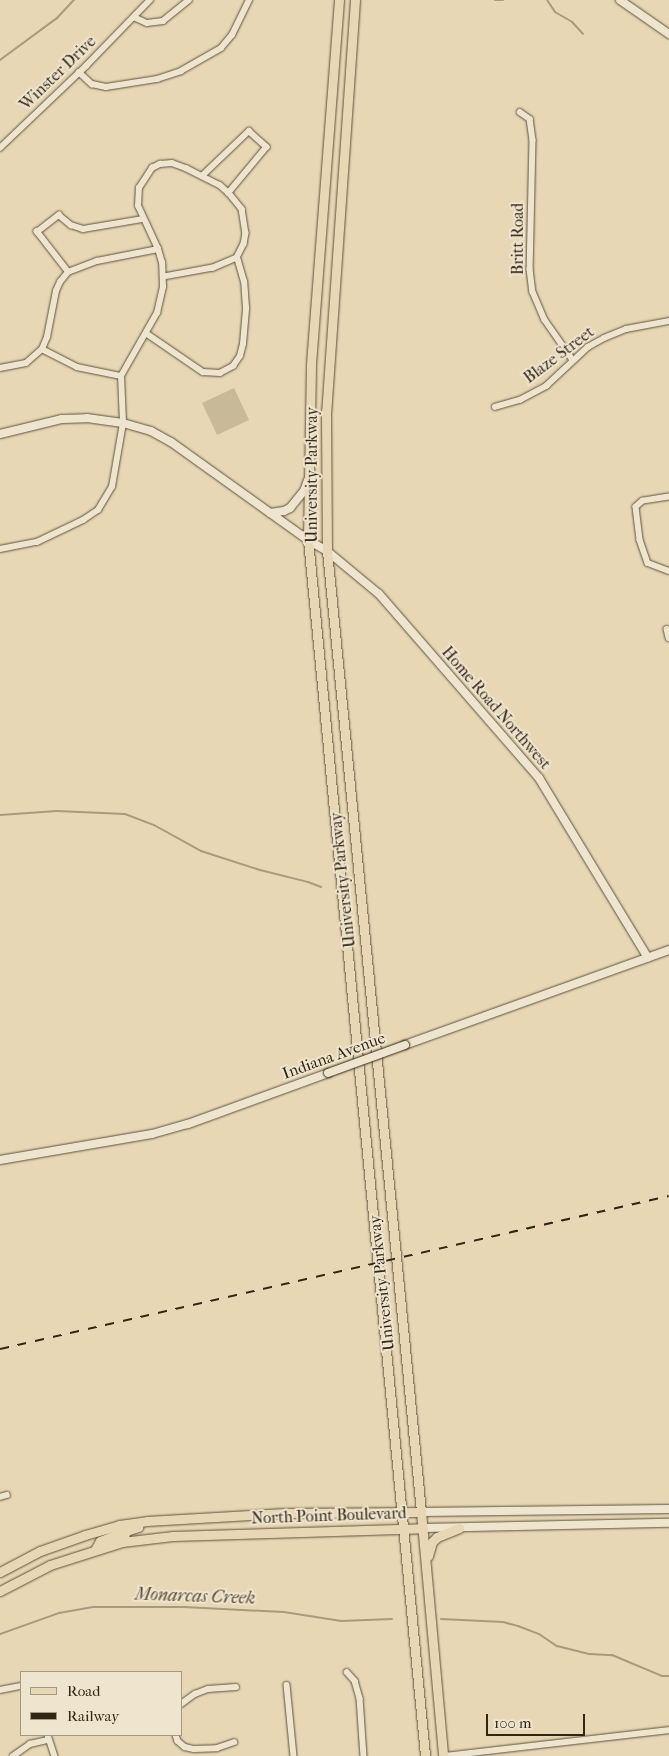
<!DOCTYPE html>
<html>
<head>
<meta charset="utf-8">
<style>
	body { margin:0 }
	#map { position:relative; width:669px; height:1756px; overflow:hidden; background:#e7d7b5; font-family:"IM FELL French Canon",serif }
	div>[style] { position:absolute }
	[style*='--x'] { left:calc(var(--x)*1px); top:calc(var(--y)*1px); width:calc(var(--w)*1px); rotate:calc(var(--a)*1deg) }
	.green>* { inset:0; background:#c8b999 }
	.stream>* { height:2px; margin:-1px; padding:0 1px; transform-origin:1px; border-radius:1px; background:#a99a7e }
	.roads { filter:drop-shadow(0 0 1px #5e523c) drop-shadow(0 0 1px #5e523c) }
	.street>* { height:5.5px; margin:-2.75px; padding:0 2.75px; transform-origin:2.75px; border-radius:2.75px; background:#efe5cf }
	.secondary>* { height:8px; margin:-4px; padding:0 4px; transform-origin:4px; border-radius:4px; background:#efe5cf }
	.primary>* { height:9px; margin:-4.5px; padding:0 4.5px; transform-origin:4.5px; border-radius:4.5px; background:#e7d7b5 }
	.rail>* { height:2px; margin-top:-1px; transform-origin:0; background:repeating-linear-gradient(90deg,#312513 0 9px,transparent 0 18px) }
	.bridges { filter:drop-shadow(0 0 1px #312513) drop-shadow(0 0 1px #312513) }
	.secondary-bridge>* { height:8px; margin:-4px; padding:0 4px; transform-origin:4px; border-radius:4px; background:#efe5cf }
	span { translate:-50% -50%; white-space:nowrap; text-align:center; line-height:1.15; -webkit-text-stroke:4px #efe5cf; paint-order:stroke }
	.street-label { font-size:16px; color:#312513 }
	.water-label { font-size:18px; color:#554833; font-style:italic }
	.legend { position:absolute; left:20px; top:1671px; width:162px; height:65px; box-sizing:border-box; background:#efe5cf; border:1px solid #a39884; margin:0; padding:6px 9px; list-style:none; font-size:15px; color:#312513 }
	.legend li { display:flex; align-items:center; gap:10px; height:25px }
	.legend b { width:25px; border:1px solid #a39884 }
	.scale { position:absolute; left:486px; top:1714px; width:99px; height:22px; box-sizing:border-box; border:2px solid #312513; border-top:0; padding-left:6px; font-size:15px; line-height:18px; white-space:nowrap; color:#312513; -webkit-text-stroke:4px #efe5cf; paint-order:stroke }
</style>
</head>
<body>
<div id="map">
	<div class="green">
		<div style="clip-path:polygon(234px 388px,249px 420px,217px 435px,202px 403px)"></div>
	</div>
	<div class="stream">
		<div style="--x:495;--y:0;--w:8;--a:0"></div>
		<div style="--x:547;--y:0;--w:14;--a:56"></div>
		<div style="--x:555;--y:12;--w:20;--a:30"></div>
		<div style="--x:572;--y:22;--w:16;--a:47"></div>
		<div style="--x:0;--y:60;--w:71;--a:-36.4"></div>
		<div style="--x:57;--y:18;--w:25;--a:-47"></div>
		<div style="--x:0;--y:815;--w:57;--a:-4"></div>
		<div style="--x:57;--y:811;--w:68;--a:2.5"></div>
		<div style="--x:125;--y:814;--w:31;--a:21"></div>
		<div style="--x:154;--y:825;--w:54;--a:29"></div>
		<div style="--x:201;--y:851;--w:62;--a:17.9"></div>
		<div style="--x:260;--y:870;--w:49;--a:14"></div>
		<div style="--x:308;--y:882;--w:14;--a:21"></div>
		<div style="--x:441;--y:1619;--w:62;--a:2.8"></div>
		<div style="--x:503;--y:1622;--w:16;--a:15"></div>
		<div style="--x:518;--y:1626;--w:22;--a:21"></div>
		<div style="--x:539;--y:1634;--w:22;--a:34"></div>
		<div style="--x:557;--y:1646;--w:34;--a:14"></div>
		<div style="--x:590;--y:1654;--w:22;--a:3"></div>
		<div style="--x:612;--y:1655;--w:54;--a:22.8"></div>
		<div style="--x:662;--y:1676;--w:7;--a:0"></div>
		<div style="--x:0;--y:1634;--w:63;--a:-19.6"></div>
		<div style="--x:59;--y:1613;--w:36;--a:-10"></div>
		<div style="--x:94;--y:1607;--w:90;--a:0"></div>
		<div style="--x:184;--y:1607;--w:100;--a:2.9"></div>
		<div style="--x:284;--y:1612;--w:58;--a:9"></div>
		<div style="--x:341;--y:1621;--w:51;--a:-2.2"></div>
	</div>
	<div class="roads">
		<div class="street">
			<div style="--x:134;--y:17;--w:14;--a:25"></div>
			<div style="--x:147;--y:23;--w:16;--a:-7"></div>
			<div style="--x:163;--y:21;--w:33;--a:-39"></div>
			<div style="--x:79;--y:72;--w:18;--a:43"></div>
			<div style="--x:92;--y:84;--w:14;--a:12"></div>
			<div style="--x:106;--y:87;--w:52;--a:-8.9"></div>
			<div style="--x:157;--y:79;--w:25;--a:-18"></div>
			<div style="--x:181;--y:71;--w:46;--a:-29.9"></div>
			<div style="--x:221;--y:48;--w:17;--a:-50"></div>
			<div style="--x:232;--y:35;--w:39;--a:-64"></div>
			<div style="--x:520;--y:112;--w:12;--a:35"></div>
			<div style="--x:530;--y:119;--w:21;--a:82"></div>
			<div style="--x:533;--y:140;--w:129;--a:91.3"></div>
			<div style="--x:530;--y:269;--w:23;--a:83"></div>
			<div style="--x:533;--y:292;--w:30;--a:67"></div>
			<div style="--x:545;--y:320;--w:49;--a:55"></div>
			<div style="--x:0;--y:148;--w:119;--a:-43.6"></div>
			<div style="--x:86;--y:66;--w:92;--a:-45.9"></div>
			<div style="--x:202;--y:176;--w:65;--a:-43.8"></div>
			<div style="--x:249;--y:131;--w:24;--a:42"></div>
			<div style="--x:267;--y:147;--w:60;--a:129.6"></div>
			<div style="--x:68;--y:272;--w:51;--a:-127.8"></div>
			<div style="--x:37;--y:232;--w:28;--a:-38"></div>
			<div style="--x:59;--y:215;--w:16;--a:40"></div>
			<div style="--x:71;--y:225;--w:13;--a:18"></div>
			<div style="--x:83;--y:229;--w:61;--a:-9.5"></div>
			<div style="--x:146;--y:333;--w:69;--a:34.4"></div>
			<div style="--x:203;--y:372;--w:17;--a:3"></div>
			<div style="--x:220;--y:373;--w:15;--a:-28"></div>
			<div style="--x:233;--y:366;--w:12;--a:-55"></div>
			<div style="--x:240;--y:356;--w:12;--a:-76"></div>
			<div style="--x:243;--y:344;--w:36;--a:-85"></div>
			<div style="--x:246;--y:308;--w:26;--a:-94"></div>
			<div style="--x:244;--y:282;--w:25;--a:-106"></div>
			<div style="--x:42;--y:349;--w:39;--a:27"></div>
			<div style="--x:77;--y:367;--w:45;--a:11.6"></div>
			<div style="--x:0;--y:368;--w:26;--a:-11"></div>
			<div style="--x:26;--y:363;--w:21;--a:-41"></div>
			<div style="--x:42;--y:349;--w:13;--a:-67"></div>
			<div style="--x:47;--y:337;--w:47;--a:-78.9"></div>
			<div style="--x:56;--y:291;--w:10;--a:-66"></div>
			<div style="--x:60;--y:282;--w:13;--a:-51"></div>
			<div style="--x:68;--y:272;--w:31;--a:-21"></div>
			<div style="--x:97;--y:261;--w:62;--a:-11.1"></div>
			<div style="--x:495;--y:407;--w:26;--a:-16"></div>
			<div style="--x:520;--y:400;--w:30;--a:-28"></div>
			<div style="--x:546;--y:386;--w:57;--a:-42.9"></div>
			<div style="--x:588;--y:347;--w:18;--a:-29"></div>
			<div style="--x:604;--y:338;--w:24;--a:-22"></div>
			<div style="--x:626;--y:329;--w:44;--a:-10.5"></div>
			<div style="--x:669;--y:497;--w:26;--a:171"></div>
			<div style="--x:643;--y:501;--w:9;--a:139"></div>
			<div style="--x:636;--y:507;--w:33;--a:83"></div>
			<div style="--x:640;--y:540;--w:24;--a:71"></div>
			<div style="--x:648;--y:563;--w:22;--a:21"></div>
			<div style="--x:0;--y:549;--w:38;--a:-11"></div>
			<div style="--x:37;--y:542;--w:51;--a:-25.6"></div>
			<div style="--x:83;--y:520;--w:18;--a:-34"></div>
			<div style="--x:98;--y:510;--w:27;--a:-59"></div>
			<div style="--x:112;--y:487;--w:65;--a:-80.2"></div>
			<div style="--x:123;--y:423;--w:47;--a:-92.4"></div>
			<div style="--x:121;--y:376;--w:73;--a:-60.3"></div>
			<div style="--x:157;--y:313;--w:27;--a:-77"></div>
			<div style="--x:163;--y:287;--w:24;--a:-92"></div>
			<div style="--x:162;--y:263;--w:15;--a:-106"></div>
			<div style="--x:158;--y:249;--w:47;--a:-114.9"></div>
			<div style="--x:138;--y:206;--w:18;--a:-87"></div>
			<div style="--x:139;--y:188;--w:24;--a:-57"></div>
			<div style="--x:152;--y:168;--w:9;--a:-27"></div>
			<div style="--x:160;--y:164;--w:12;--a:-5"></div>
			<div style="--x:172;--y:163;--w:15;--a:20"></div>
			<div style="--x:186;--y:168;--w:38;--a:27"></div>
			<div style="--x:220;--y:185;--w:12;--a:42"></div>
			<div style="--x:229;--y:193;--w:21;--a:51"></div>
			<div style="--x:242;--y:209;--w:24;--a:81"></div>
			<div style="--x:246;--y:233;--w:11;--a:100"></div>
			<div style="--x:244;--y:244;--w:16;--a:117"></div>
			<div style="--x:237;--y:258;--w:26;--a:157"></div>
			<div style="--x:213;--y:268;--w:50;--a:169.6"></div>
			<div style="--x:667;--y:629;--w:9;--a:77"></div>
			<div style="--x:0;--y:1497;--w:7;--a:-16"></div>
			<div style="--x:347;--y:1672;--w:12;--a:48"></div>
			<div style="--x:355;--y:1681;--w:18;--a:74"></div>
			<div style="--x:360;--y:1698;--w:58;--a:86.1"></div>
			<div style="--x:287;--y:1685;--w:71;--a:84.4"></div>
			<div style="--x:0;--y:1690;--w:21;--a:-11"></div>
			<div style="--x:181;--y:1704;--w:17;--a:-36"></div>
			<div style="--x:195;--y:1694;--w:14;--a:-21"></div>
			<div style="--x:208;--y:1689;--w:28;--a:-4"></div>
			<div style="--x:48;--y:1735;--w:22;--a:72"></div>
			<div style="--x:176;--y:1735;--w:6;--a:72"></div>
			<div style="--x:178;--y:1741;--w:9;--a:41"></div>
			<div style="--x:185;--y:1747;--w:9;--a:13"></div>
			<div style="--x:194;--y:1749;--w:23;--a:-2"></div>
			<div style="--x:217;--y:1748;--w:18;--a:-19"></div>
			<div style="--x:13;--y:1756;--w:21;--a:-35"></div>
			<div style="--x:30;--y:1744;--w:18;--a:-13"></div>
			<div style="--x:445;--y:1756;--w:226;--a:-6.6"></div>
		</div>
		<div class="secondary">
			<div style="--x:620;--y:0;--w:60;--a:34.8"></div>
			<div style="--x:0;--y:434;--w:64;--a:-13.6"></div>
			<div style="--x:62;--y:419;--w:25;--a:-2"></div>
			<div style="--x:87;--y:418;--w:36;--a:8"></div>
			<div style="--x:123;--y:423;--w:29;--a:16"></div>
			<div style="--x:151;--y:431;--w:23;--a:29"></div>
			<div style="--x:171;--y:442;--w:168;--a:35.6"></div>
			<div style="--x:308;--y:540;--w:22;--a:30"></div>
			<div style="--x:327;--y:551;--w:67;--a:39.6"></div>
			<div style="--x:379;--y:594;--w:244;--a:49"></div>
			<div style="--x:539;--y:778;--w:210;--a:58.8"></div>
			<div style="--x:270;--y:513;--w:14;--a:-8"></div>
			<div style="--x:284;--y:511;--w:7;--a:-27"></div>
			<div style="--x:290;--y:508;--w:22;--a:-51"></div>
			<div style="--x:304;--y:491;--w:12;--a:-70"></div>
			<div style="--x:405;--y:1045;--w:281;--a:-19.8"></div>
			<div style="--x:0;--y:1160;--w:154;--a:-9.7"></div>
			<div style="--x:152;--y:1134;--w:37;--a:-16"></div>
			<div style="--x:188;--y:1124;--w:149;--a:-20"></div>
			<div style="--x:421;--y:1512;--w:248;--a:-0.7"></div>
			<div style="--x:423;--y:1528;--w:246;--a:-1.2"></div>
		</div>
		<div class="primary">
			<div style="--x:339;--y:0;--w:366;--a:94.4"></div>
			<div style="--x:311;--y:365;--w:175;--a:91"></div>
			<div style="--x:308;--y:540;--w:1222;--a:84.5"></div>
			<div style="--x:355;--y:0;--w:412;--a:94"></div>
			<div style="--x:326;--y:411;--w:140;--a:89.6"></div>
			<div style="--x:327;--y:551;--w:966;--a:84.41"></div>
			<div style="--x:421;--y:1512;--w:245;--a:84.8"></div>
			<div style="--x:122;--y:1542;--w:12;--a:-70"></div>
			<div style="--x:126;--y:1531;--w:13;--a:-18"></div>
			<div style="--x:95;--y:1550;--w:10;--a:-61"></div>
			<div style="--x:100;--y:1541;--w:17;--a:-21"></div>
			<div style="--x:116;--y:1535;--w:10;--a:-73"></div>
			<div style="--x:428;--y:1556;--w:15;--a:-74"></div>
			<div style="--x:432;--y:1542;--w:7;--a:-45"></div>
			<div style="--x:437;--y:1537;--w:24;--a:-22"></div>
			<div style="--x:0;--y:1572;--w:45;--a:-27.7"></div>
			<div style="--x:40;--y:1551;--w:48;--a:-19.6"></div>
			<div style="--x:85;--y:1535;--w:35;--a:-16"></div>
			<div style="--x:119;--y:1525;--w:28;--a:-8"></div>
			<div style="--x:147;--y:1521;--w:138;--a:-3.3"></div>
			<div style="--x:285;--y:1513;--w:136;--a:-0.4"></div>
			<div style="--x:0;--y:1591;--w:56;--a:-27.5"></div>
			<div style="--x:50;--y:1565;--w:76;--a:-17.7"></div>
			<div style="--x:122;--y:1542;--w:51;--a:-6.7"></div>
			<div style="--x:173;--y:1536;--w:250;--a:-1.8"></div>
		</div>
	</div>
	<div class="rail">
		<div style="--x:0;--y:1349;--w:686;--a:-12.88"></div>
	</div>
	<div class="bridges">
		<div class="secondary-bridge">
			<div style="--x:328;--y:1073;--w:82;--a:-20"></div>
		</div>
	</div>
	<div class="street-label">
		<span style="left:58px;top:73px;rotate:-44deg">Winster Drive</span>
		<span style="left:518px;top:239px;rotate:-90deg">Britt Road</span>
		<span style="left:559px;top:355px;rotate:-37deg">Blaze Street</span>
		<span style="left:312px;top:475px;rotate:-90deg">University Parkway</span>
		<span style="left:496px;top:708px;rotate:49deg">Home Road Northwest</span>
		<span style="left:343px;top:880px;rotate:-96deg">University Parkway</span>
		<span style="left:334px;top:1056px;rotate:-20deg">Indiana Avenue</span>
		<span style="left:382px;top:1283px;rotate:-96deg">University Parkway</span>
		<span style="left:329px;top:1516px;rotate:-2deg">North Point Boulevard</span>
	</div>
	<div class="water-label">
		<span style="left:195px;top:1597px;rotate:2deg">Monarcas Creek</span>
	</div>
	<ul class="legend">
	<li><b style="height:6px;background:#e7d7b5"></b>Road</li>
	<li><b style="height:6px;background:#312513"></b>Railway</li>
	</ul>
	<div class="scale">100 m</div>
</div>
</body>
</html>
